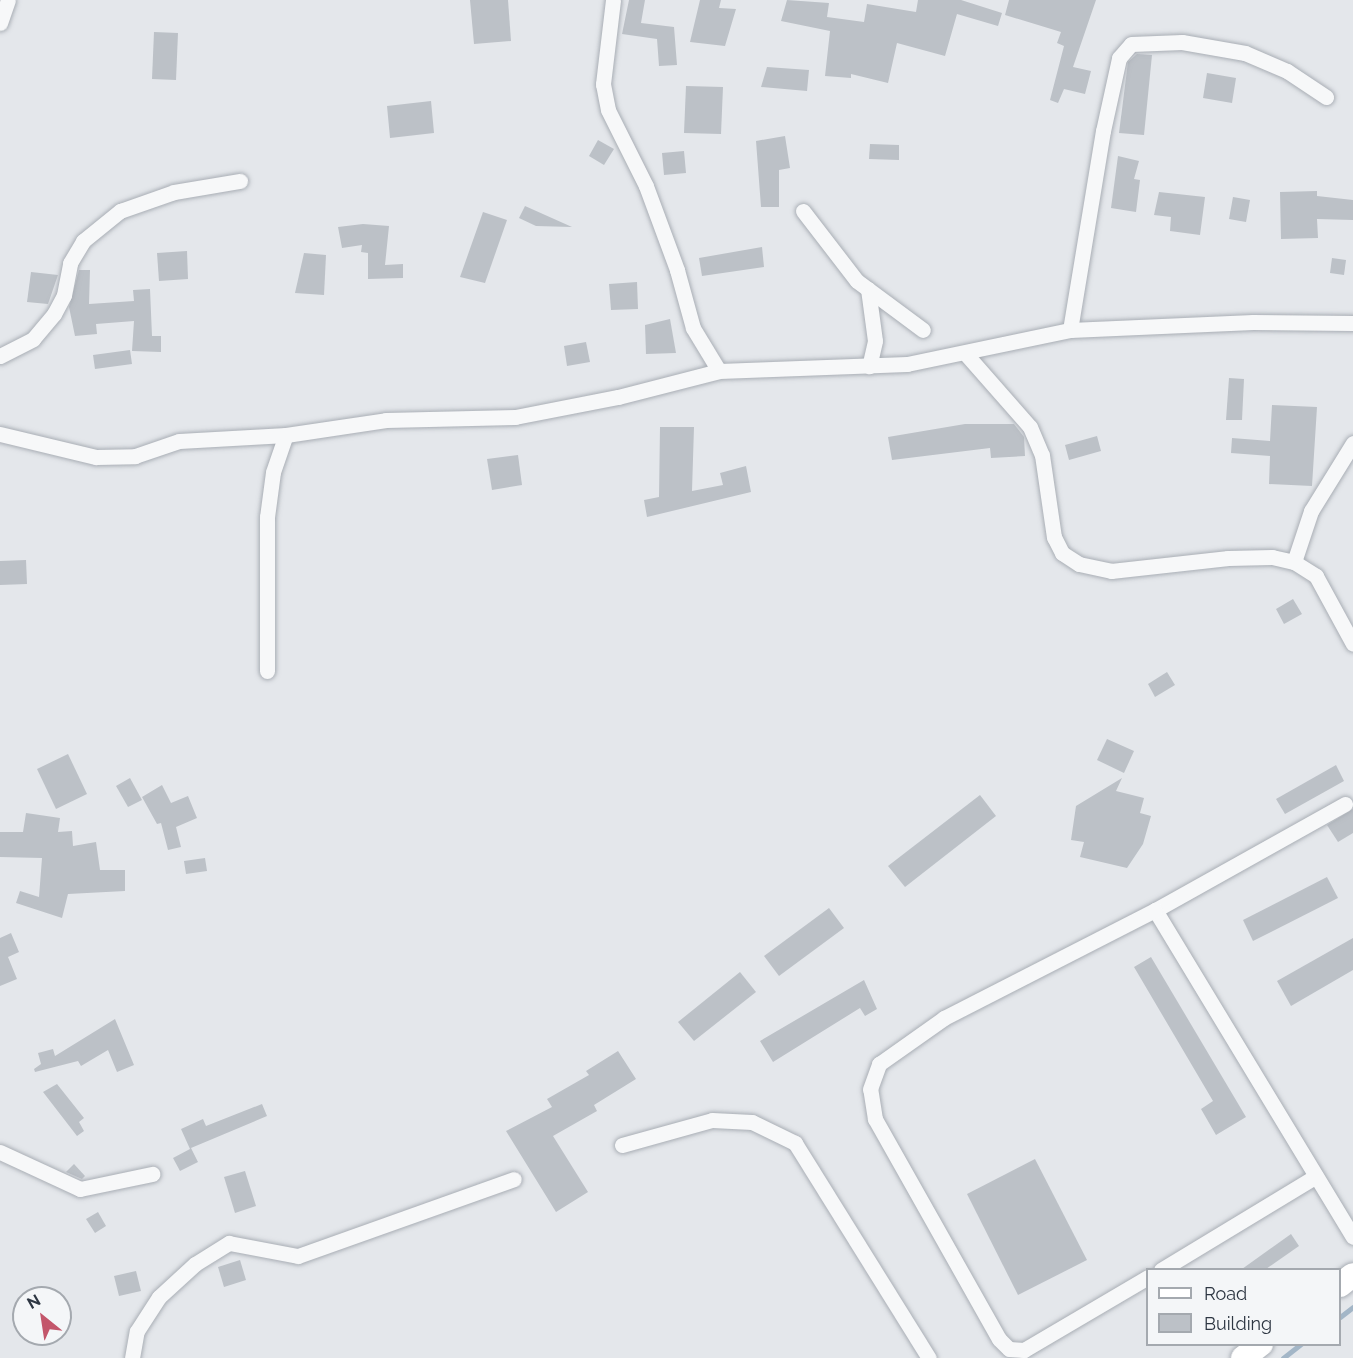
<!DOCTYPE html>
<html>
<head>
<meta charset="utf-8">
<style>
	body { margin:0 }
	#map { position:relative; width:1353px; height:1358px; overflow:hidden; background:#e4e7eb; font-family:Raleway,sans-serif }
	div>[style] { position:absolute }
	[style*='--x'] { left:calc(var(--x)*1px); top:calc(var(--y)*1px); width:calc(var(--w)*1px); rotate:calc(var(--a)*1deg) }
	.stream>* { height:5px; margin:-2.5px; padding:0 2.5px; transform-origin:2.5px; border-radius:2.5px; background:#a3b6c7 }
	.building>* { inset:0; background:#bcc1c7 }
	.roads { filter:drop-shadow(0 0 2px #a9aeb5) drop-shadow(0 0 2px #a9aeb5) }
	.street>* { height:15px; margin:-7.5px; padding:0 7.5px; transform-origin:7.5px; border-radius:7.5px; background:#f7f8f9 }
	.primary>* { height:24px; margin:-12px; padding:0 12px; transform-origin:12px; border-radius:12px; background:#fff }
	span { translate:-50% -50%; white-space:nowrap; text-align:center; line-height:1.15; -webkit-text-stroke:4.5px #f4f6f8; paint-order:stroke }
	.legend { position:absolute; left:1146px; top:1268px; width:195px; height:78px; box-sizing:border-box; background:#f4f6f8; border:2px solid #a4a9af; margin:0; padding:8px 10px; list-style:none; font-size:18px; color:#2d3642 }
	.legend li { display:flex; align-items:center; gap:12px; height:30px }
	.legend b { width:30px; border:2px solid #a4a9af }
	.north { position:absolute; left:12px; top:1286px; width:60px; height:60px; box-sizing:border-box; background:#f4f6f8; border:2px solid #a4a9af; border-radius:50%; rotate:330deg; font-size:16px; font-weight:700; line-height:24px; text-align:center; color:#2d3642 }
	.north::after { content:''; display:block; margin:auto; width:21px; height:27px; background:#c3566b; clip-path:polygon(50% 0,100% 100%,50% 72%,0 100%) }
</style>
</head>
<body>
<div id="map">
	<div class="stream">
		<div style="--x:1340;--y:1317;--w:16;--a:-38"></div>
		<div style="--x:1283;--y:1358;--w:23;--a:-38"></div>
	</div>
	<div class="building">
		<div style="clip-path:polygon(470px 0,508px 0,511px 41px,474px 44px)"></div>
		<div style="clip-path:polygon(629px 0,645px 0,641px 23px,674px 27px,677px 65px,659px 66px,657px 39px,622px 34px)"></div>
		<div style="clip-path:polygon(700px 0,721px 0,719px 8px,736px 9px,725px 46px,690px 42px)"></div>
		<div style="clip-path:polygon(787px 0,829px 3px,827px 17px,864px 22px,867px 4px,916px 12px,918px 0,961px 0,1002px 13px,998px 26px,957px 14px,945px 56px,897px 43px,888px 83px,851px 74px,851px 78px,825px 76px,830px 31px,781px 21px)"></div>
		<div style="clip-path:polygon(1009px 0,1096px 0,1073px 67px,1091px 71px,1085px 94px,1064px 89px,1058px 103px,1050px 100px,1064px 46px,1057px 43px,1061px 32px,1005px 15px)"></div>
		<div style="clip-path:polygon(154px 32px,178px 33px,176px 80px,152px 79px)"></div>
		<div style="clip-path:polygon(1137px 54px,1152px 55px,1144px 135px,1119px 133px,1128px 62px)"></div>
		<div style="clip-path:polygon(767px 67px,809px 70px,807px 91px,761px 87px)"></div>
		<div style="clip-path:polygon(1207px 73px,1236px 78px,1232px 103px,1203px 98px)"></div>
		<div style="clip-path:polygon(686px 86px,723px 87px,721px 134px,684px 133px)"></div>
		<div style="clip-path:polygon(431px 101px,434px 133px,390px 138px,387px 106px)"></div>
		<div style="clip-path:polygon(785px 136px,790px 168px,779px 170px,779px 207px,761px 207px,756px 141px)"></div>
		<div style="clip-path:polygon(598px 140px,614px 149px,604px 165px,589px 156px)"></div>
		<div style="clip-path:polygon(870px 144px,899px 145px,899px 160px,869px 159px)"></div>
		<div style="clip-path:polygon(684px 151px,686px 173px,664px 175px,662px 153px)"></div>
		<div style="clip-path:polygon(1118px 156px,1139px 161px,1134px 179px,1140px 180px,1136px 212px,1111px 208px)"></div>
		<div style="clip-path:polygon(1317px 191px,1317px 196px,1353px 200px,1353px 220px,1317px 219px,1318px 238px,1281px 239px,1280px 192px)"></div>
		<div style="clip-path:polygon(1159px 192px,1205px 197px,1200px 235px,1170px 231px,1171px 217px,1154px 215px)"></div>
		<div style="clip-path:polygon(1233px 197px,1250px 200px,1246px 222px,1229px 219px)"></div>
		<div style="clip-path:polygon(525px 206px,572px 227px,536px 226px,519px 218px)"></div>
		<div style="clip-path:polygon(483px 212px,507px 220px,485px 283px,460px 277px)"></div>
		<div style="clip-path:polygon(363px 224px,389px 226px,385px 265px,403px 264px,403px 278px,368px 279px,368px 253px,361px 252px,362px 245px,342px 248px,338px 227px)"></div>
		<div style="clip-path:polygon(762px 247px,764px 267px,702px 276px,699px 258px)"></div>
		<div style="clip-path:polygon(187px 251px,188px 279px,159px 281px,157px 253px)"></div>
		<div style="clip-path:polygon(304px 253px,326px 255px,324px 295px,295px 293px)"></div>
		<div style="clip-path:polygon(1332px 258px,1346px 260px,1344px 275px,1330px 273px)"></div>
		<div style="clip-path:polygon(79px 270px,90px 270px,89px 304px,134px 301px,133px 290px,150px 289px,152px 336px,161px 336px,161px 352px,132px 351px,134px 321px,96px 324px,97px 334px,75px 336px,69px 307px)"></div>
		<div style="clip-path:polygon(31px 272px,58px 275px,48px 304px,27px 302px)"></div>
		<div style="clip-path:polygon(637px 282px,638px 309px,611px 310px,609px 284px)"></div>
		<div style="clip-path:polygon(670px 319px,676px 353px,646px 354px,645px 325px)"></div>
		<div style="clip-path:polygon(586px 342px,590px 362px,567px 366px,564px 346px)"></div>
		<div style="clip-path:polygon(130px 350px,132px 364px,95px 369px,93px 355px)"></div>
		<div style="clip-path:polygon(1229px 378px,1244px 379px,1242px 420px,1226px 420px)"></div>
		<div style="clip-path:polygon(1272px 405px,1317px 407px,1312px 486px,1269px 484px,1270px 456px,1231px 453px,1232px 438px,1270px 441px)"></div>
		<div style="clip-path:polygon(965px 424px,1014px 424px,1024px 437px,1025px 456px,991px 458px,990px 448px,892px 460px,888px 437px)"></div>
		<div style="clip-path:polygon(660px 427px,694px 427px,692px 491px,723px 485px,720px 473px,746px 466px,751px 492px,647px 517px,644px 500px,659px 497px)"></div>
		<div style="clip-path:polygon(1097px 436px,1101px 451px,1069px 460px,1065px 445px)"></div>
		<div style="clip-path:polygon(518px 455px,522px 485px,492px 490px,487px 459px)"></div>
		<div style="clip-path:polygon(26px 560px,27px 584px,0 585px,0 561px)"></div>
		<div style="clip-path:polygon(1293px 599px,1302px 614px,1284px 624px,1276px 609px)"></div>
		<div style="clip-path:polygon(1167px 672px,1175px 685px,1155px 697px,1148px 684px)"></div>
		<div style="clip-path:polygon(1107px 739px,1134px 751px,1124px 773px,1097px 760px)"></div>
		<div style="clip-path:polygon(68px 754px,87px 794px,56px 809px,37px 769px)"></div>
		<div style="clip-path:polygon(1336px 765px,1344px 781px,1285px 814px,1276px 799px)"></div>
		<div style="clip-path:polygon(130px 778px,142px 800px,128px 807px,116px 786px)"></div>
		<div style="clip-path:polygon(1122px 778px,1116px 791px,1144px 798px,1140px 813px,1151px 816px,1143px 844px,1127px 868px,1080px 857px,1084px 842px,1071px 840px,1076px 806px)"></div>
		<div style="clip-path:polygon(162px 785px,171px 803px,188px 796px,197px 818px,176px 827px,181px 847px,168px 850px,161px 823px,157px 824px,142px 797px)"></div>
		<div style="clip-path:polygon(980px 795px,996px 816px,905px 887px,888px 866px)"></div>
		<div style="clip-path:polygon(1353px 809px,1353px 833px,1338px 842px,1327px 825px)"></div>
		<div style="clip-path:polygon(26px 813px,60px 818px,58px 832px,72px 831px,73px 846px,96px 842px,100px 870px,125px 870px,125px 891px,68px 894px,62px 918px,16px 903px,20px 891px,39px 897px,42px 858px,0 857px,0 832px,23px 832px)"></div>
		<div style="clip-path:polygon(205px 858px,207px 871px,186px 874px,184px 861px)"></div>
		<div style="clip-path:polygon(1327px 877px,1338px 898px,1253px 941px,1243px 920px)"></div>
		<div style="clip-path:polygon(829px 908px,844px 928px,779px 976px,764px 956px)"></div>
		<div style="clip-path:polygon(11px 933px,19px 952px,8px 957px,17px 979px,0 986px,0 938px)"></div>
		<div style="clip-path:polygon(1353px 938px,1353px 970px,1291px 1006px,1277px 981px)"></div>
		<div style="clip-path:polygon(1151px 957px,1246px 1117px,1216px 1135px,1201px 1109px,1213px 1101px,1134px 967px)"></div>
		<div style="clip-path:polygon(740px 972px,756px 992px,694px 1041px,678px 1022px)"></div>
		<div style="clip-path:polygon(864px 980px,877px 1009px,865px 1016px,860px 1008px,773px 1062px,760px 1041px)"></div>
		<div style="clip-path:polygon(115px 1019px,134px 1065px,117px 1072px,108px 1050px,81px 1066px,78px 1061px,35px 1072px,34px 1069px,41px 1064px,38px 1053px,53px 1049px,55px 1056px)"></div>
		<div style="clip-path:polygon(618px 1051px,636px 1079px,594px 1105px,597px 1111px,553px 1136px,588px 1192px,556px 1212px,506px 1131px,552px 1107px,547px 1099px,589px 1075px,586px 1071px)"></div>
		<div style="clip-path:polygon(57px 1084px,84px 1118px,79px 1122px,84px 1131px,77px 1136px,43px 1092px)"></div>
		<div style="clip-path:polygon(262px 1104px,267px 1116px,191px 1148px,198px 1162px,180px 1171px,173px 1158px,190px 1149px,181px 1129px,203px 1119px,206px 1126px)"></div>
		<div style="clip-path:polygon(1035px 1159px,1087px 1260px,1018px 1295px,967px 1194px)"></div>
		<div style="clip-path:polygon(74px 1164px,85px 1176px,82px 1179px,66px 1172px)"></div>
		<div style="clip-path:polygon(245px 1171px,256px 1206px,235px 1213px,224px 1177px)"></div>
		<div style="clip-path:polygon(98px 1212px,106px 1226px,95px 1233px,86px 1219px)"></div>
		<div style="clip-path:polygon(1291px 1234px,1299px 1246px,1266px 1269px,1242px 1269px)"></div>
		<div style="clip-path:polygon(240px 1260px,246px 1280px,224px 1287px,218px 1267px)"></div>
		<div style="clip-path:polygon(136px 1271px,141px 1291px,119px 1296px,114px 1276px)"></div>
	</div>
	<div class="roads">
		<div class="street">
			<div style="--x:613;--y:0;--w:85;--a:96.8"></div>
			<div style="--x:603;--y:84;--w:26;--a:79"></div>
			<div style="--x:608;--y:110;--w:85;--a:63.4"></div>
			<div style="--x:646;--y:186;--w:90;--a:69.7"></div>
			<div style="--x:677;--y:270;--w:60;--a:74.6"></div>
			<div style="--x:693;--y:328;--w:50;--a:58.8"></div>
			<div style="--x:0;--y:23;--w:24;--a:-71"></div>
			<div style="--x:803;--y:211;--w:88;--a:52.4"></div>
			<div style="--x:857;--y:281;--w:82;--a:36.6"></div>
			<div style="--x:868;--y:289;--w:52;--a:82.3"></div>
			<div style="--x:875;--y:341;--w:26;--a:103"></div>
			<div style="--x:1070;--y:330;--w:202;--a:-80.6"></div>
			<div style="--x:1103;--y:131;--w:75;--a:-77.6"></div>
			<div style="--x:1119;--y:58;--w:18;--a:-49"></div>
			<div style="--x:1131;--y:44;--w:51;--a:-2.2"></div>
			<div style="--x:1182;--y:42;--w:64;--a:9.9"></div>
			<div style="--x:1245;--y:53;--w:46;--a:23.2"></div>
			<div style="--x:1287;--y:71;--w:47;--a:33.7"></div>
			<div style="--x:965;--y:353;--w:98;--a:48.7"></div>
			<div style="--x:1030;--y:427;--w:30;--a:67"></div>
			<div style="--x:1042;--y:455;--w:83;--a:81.7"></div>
			<div style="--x:1054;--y:537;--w:18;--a:63"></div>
			<div style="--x:1062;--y:553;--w:20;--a:33"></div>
			<div style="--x:1079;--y:564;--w:33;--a:12"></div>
			<div style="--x:1111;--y:571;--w:118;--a:-6.3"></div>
			<div style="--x:1228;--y:558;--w:44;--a:-1.3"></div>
			<div style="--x:1272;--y:557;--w:23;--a:13"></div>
			<div style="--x:1294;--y:562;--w:26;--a:32"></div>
			<div style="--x:1316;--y:576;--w:77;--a:61.4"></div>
			<div style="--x:0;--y:356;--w:37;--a:-27"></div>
			<div style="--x:33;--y:339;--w:33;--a:-50"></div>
			<div style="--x:54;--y:314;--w:21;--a:-62"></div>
			<div style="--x:64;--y:295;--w:33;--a:-79"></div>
			<div style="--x:70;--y:263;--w:26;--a:-59"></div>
			<div style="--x:83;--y:241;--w:48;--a:-39"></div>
			<div style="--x:120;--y:211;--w:57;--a:-19.4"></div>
			<div style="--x:174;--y:192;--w:67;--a:-9.5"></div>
			<div style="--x:0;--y:434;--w:99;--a:13.5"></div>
			<div style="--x:96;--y:457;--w:39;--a:-1"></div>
			<div style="--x:135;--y:456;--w:46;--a:-18.8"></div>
			<div style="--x:179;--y:441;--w:107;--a:-3.2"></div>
			<div style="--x:1294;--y:562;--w:54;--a:-71.6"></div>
			<div style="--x:1311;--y:511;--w:80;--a:-58.3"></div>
			<div style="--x:267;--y:671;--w:154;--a:-90"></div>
			<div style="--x:267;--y:517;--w:45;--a:-82.4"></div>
			<div style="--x:273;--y:472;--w:39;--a:-71"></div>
			<div style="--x:286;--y:435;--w:101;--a:-8.5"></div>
			<div style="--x:386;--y:420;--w:129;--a:-1.3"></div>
			<div style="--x:515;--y:417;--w:105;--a:-11"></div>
			<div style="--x:618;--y:397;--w:104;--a:-14.4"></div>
			<div style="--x:719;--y:371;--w:188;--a:-2.1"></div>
			<div style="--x:907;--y:364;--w:167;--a:-11.8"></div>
			<div style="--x:1070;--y:330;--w:183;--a:-2.5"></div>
			<div style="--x:1253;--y:322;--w:100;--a:0.6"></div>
			<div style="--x:1345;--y:804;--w:218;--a:150.8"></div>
			<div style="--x:1155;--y:910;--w:382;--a:58.8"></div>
			<div style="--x:622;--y:1145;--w:93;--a:-15.5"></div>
			<div style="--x:712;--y:1120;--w:40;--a:2.9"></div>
			<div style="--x:752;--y:1122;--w:48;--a:26"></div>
			<div style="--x:795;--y:1143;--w:253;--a:58.1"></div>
			<div style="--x:0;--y:1152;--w:88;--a:24.8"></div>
			<div style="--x:80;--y:1189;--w:74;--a:-11.8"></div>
			<div style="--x:1161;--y:1270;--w:181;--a:-31.2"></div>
			<div style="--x:1148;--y:1277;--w:144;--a:149.5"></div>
			<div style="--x:1024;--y:1350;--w:15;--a:-176"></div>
			<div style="--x:1009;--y:1349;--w:14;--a:-135"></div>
			<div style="--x:999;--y:1339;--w:253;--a:-119.4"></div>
			<div style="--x:875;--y:1119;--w:30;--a:-99"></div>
			<div style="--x:870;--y:1089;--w:27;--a:-70"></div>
			<div style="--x:879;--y:1064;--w:80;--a:-35.3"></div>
			<div style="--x:944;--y:1018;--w:237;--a:-27.1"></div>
			<div style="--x:132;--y:1358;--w:27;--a:-80"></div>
			<div style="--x:137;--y:1331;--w:40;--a:-57.1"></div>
			<div style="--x:159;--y:1297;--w:49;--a:-42.5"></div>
			<div style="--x:195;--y:1264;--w:40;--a:-32"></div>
			<div style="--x:229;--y:1243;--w:70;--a:10.7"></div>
			<div style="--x:298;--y:1256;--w:229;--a:-19.6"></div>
		</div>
		<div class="primary">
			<div style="--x:1340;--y:1285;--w:16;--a:-38"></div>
			<div style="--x:1243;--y:1358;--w:23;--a:-38"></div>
		</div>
	</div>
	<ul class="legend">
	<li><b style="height:8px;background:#fff"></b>Road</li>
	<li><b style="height:16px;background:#bcc1c7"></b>Building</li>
	</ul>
	<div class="north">N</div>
</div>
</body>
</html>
